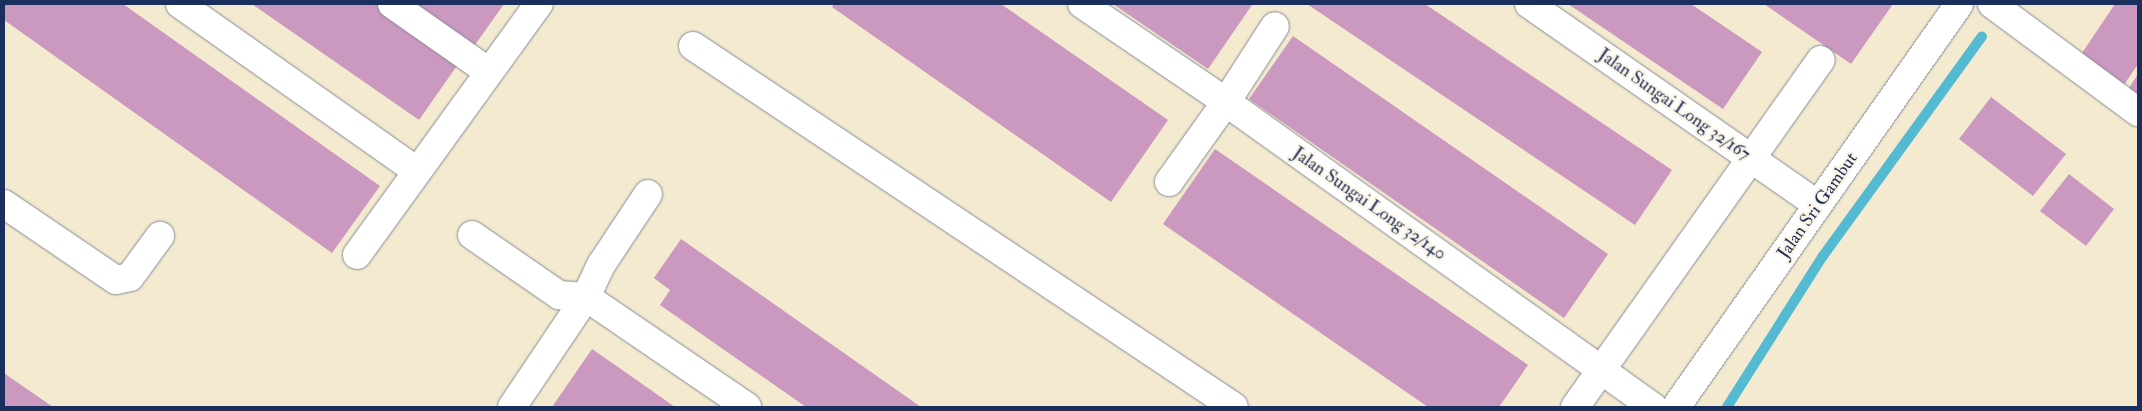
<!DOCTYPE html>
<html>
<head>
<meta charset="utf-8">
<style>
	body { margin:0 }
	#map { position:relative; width:2142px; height:411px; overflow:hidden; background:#f3ead0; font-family:"IM FELL Double Pica",serif }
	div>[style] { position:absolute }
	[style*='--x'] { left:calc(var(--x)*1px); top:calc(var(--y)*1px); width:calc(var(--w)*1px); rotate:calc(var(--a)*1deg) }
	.stream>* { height:10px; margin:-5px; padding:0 5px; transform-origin:5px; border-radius:5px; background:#54bad2 }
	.building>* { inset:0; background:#cb98bf }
	.roads { filter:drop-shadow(0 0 1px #878c97) drop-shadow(0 0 1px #878c97) }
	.minor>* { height:28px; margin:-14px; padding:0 14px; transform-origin:14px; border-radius:14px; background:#fff }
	span { translate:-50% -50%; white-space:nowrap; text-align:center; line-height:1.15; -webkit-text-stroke:4.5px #fcf5e5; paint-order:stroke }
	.street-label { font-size:18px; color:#1b2f5e }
	.frame { position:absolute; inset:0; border:5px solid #1b2f5e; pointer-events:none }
</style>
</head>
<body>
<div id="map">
	<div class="stream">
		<div style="--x:1727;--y:407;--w:179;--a:-57.6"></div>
		<div style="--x:1823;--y:256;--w:271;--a:-54.1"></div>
	</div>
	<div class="building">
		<div style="clip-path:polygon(4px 4px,123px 4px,380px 186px,332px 253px,4px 20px)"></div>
		<div style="clip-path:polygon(252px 4px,380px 4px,461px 60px,419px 120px)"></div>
		<div style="clip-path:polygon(408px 4px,504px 4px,472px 49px)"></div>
		<div style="clip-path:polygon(834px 4px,1001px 4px,1168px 120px,1111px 202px,832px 7px)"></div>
		<div style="clip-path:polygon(1113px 4px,1250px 4px,1252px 5px,1208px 69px)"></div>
		<div style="clip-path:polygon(1307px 4px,1425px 4px,1672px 170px,1635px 225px)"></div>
		<div style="clip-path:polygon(1568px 4px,1691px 4px,1762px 52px,1723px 109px)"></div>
		<div style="clip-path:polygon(1764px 4px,1893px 4px,1851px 64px)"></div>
		<div style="clip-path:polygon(2115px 4px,2138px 4px,2138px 64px,2124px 85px,2080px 56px)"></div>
		<div style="clip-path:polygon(1293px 36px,1608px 254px,1564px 318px,1249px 99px)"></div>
		<div style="clip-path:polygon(2138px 74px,2138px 103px,2125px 94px)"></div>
		<div style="clip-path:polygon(1991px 97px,2066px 154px,2033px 196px,1959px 139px)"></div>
		<div style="clip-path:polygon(1215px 149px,1528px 365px,1499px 407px,1428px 407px,1163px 224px)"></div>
		<div style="clip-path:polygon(2069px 174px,2114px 209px,2086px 246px,2040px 211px)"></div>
		<div style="clip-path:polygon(681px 239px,774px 304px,921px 407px,806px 407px,660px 305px,670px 290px,654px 278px)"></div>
		<div style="clip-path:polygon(592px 349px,618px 367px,675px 407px,552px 407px)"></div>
		<div style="clip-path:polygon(4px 373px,8px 376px,53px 407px,4px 407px)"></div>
	</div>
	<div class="roads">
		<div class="minor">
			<div style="--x:180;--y:4;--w:290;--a:35.2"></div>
			<div style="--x:392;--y:4;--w:118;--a:35"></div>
			<div style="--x:1082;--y:4;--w:174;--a:34.2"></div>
			<div style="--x:1226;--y:102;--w:525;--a:35.54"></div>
			<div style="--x:1529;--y:4;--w:352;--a:34.8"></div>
			<div style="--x:1992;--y:4;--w:182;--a:36.5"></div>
			<div style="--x:693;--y:46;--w:650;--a:33.71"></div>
			<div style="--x:1169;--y:182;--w:98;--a:-54.5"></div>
			<div style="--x:1226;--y:102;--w:90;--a:-57.2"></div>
			<div style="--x:4;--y:204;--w:135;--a:34.2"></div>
			<div style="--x:116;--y:280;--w:14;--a:-12"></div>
			<div style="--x:130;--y:277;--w:51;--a:-53.8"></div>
			<div style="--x:472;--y:235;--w:106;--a:34.6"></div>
			<div style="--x:559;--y:295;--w:27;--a:4"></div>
			<div style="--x:357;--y:255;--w:310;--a:-54.1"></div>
			<div style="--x:586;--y:297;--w:195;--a:34.3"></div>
			<div style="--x:512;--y:407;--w:133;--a:-56.1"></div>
			<div style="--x:586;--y:297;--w:35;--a:-65"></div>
			<div style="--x:601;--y:265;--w:85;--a:-56.5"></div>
			<div style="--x:1575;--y:407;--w:425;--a:-54.7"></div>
			<div style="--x:1676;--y:407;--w:492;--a:-54.9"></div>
		</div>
	</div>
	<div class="street-label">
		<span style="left:1674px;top:105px;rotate:35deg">Jalan Sungai Long 32/167</span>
		<span style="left:1369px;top:204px;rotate:35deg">Jalan Sungai Long 32/140</span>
		<span style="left:1818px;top:206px;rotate:-55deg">Jalan Sri Gambut</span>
	</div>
	<div class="frame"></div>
</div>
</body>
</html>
